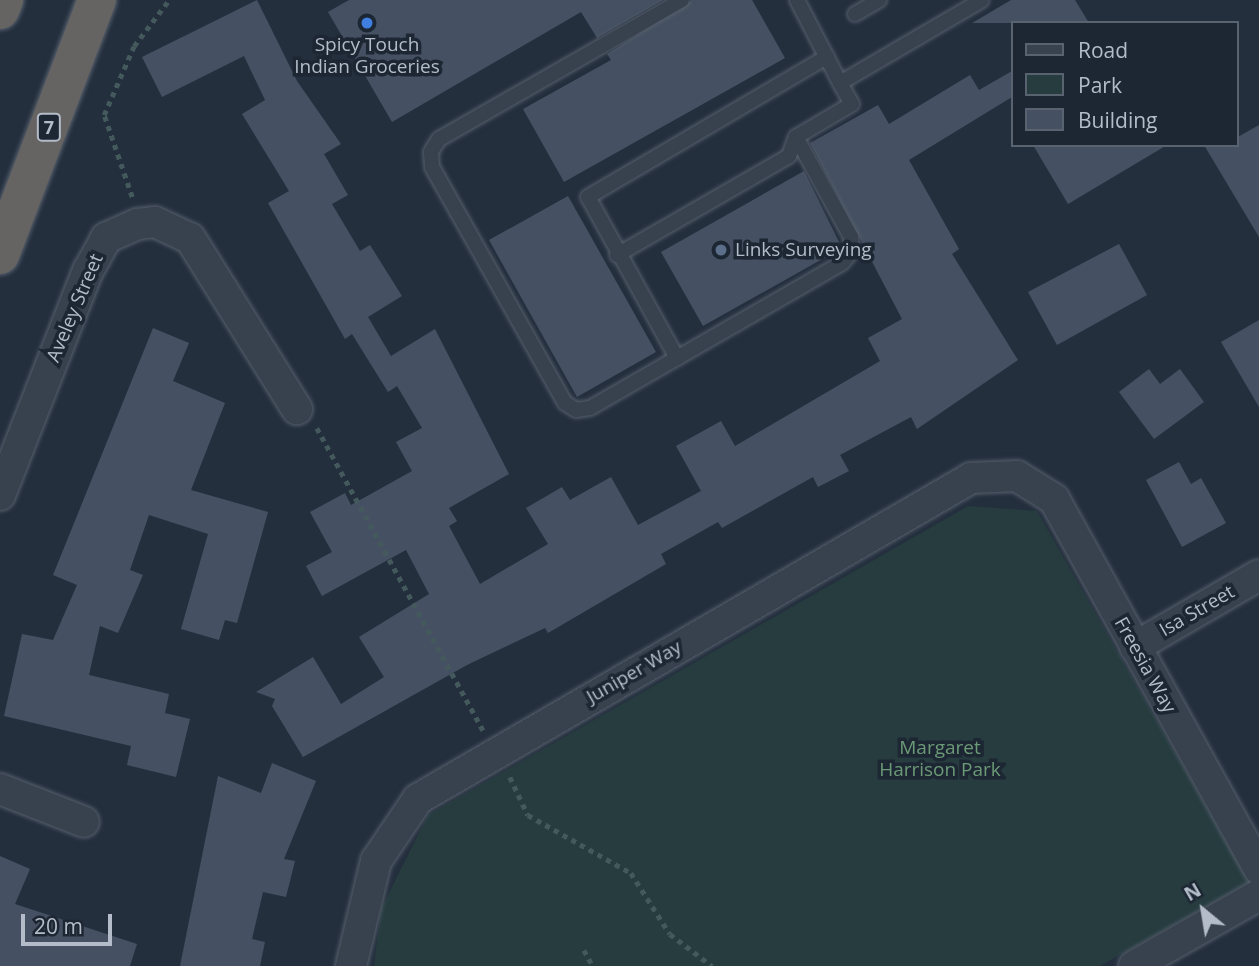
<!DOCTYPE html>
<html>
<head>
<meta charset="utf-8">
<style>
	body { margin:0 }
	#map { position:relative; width:1259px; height:966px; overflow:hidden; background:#242f3e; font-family:"Open Sans",sans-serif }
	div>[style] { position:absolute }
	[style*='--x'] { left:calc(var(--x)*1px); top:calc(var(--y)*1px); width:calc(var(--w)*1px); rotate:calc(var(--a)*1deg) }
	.green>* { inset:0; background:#263c3f }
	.building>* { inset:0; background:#455162 }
	.path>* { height:4.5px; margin-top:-2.25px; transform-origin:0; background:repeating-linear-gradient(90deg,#44595c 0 5px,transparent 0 10px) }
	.roads { filter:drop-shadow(0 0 2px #565f6c) drop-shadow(0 0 2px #565f6c) }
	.service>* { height:14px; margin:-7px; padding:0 7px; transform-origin:7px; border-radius:7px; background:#38414e }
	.minor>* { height:30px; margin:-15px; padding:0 15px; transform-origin:15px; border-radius:15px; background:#38414e }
	.trunk>* { height:38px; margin:-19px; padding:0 19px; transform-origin:19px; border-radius:19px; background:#656462 }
	.dots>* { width:19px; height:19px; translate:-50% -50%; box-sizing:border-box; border:4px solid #1d2633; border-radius:50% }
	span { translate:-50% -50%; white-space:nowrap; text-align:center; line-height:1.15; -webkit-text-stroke:7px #1d2633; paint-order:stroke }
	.shield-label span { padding:2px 5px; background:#1d2633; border:2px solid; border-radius:5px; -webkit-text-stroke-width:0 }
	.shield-label { font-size:18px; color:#b4bcc9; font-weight:700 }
	.poi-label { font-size:19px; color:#b4bcc9 }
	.left { translate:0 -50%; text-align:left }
	.street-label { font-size:19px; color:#b4bcc9 }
	.park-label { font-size:19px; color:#6b9a76 }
	.legend { position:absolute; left:1011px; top:21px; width:228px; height:126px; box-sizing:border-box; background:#1d2633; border:2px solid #59626f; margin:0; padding:9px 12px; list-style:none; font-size:21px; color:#b4bcc9 }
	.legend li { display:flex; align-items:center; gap:14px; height:35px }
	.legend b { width:35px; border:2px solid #59626f }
	.north { position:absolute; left:1168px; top:875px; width:70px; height:70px; -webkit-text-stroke:5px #1d2633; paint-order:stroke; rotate:330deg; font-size:19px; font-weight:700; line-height:28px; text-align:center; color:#b4bcc9 }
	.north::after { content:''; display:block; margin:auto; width:24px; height:32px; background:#b4bcc9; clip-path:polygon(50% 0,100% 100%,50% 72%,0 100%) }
	.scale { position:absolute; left:21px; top:914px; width:91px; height:32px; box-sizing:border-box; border:4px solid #b4bcc9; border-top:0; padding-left:9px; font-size:21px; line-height:24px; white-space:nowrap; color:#b4bcc9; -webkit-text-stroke:5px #1d2633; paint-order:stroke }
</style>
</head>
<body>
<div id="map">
	<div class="green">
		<div style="clip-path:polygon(968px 506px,1037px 511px,1249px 882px,1100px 966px,374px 966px,381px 909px,428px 815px)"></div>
	</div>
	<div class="building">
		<div style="clip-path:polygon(257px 0,297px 81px,341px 144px,324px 154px,348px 195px,332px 204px,360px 251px,370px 245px,402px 296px,368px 317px,391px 356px,435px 329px,509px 474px,449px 508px,457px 521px,449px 526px,480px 584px,548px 544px,526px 508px,562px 487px,570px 500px,611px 477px,638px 525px,701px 491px,676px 446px,721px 421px,735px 446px,880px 361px,868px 338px,902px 319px,810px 143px,878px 105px,889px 124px,970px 75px,979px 90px,1012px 71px,1012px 97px,909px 160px,959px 249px,952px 254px,1018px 360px,917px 429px,911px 417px,840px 455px,849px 471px,818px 487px,813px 477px,722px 528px,718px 522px,661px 554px,666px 564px,548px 633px,545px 628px,467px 665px,303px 757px,272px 706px,275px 699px,256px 692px,313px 657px,341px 704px,384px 677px,359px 637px,429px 594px,406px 550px,322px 596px,306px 566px,332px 552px,310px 512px,345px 493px,351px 505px,412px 471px,396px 442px,422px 428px,397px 386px,388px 392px,352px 334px,345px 339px,268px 203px,289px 191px,242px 114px,265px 100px,244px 56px,162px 97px,142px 57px)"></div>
		<div style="clip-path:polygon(349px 0,663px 0,597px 38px,581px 12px,392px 122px,328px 12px)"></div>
		<div style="clip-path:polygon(692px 0,752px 0,785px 58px,564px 182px,523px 109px,611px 60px,607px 54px)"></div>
		<div style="clip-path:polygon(1011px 0,1075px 0,1089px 23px,972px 23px)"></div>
		<div style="clip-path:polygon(1259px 125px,1259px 237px,1204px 145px,1236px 145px,1236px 138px)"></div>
		<div style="clip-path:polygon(1033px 145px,1167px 145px,1068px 204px)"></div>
		<div style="clip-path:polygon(804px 171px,842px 248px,703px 326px,661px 252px)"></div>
		<div style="clip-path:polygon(568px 196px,656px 352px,577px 397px,489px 240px)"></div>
		<div style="clip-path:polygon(1119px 244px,1147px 295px,1057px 345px,1028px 292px)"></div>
		<div style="clip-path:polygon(1259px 320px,1259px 407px,1221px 342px)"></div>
		<div style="clip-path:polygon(153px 328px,189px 343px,173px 381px,225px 403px,191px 490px,268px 512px,237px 623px,225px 620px,219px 640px,181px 629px,208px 534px,149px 515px,130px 570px,143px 575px,118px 633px,100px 626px,89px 675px,169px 694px,165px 713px,190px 719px,176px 777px,127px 765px,131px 746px,4px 716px,22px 634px,53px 640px,77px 585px,53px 575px)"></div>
		<div style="clip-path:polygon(1149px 369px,1160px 384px,1180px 369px,1204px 402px,1154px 439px,1119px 392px)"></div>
		<div style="clip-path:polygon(1179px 462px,1191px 484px,1201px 478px,1226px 523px,1182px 547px,1146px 480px)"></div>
		<div style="clip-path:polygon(272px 763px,316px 781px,284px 859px,295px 861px,286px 897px,263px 892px,252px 939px,265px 942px,260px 966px,180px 966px,218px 776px,261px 793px)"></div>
		<div style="clip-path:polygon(0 856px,30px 869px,15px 904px,137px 944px,130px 966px,0 966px)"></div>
	</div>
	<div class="path">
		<div style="--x:132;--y:197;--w:87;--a:-108.9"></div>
		<div style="--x:104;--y:115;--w:75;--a:-66.5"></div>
		<div style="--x:134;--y:46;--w:58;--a:-52.7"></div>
		<div style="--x:317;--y:428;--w:345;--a:61.2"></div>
		<div style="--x:510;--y:777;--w:42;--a:64.7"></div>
		<div style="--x:528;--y:815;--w:118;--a:29.4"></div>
		<div style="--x:631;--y:873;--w:72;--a:57.4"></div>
		<div style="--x:670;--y:934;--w:53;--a:37.3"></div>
		<div style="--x:584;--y:950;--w:18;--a:61"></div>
	</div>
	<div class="roads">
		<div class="service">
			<div style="--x:682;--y:0;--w:280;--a:150.2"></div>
			<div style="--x:439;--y:139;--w:15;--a:122"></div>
			<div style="--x:431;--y:152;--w:15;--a:86"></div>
			<div style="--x:432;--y:167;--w:271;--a:60.6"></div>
			<div style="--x:565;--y:403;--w:13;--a:32"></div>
			<div style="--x:576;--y:410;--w:14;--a:-8"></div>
			<div style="--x:590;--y:408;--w:291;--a:-29.9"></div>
			<div style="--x:842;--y:263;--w:16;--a:-50"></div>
			<div style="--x:852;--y:251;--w:14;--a:-94"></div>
			<div style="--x:851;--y:237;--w:114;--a:-118.8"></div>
			<div style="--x:797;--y:0;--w:93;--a:62.6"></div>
			<div style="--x:840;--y:83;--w:164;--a:-30.3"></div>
			<div style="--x:855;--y:14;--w:28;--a:-30"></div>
			<div style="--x:617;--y:255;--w:198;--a:-29.9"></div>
			<div style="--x:789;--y:156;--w:20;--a:-70"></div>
			<div style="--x:796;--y:137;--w:65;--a:-30.5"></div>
			<div style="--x:852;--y:104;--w:24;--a:-120"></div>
			<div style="--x:677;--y:358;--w:184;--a:-118.9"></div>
			<div style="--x:588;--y:197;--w:277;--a:-30.4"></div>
		</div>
		<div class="minor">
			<div style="--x:0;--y:495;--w:241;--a:-68.6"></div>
			<div style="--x:88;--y:271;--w:38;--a:-61"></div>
			<div style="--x:106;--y:238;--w:35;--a:-24"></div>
			<div style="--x:138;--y:224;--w:17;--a:-7"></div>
			<div style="--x:155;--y:222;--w:38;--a:25"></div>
			<div style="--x:190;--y:238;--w:202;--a:58"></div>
			<div style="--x:1135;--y:647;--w:143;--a:-30.1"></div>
			<div style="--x:0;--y:789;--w:90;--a:21.4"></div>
			<div style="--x:351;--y:966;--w:108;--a:-76.6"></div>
			<div style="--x:376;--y:861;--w:75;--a:-55.9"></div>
			<div style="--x:418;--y:799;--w:639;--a:-30.13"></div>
			<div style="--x:971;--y:478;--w:46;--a:-2.5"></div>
			<div style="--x:1017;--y:476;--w:44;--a:31.9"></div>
			<div style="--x:1054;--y:499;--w:423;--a:61"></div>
			<div style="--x:1134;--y:966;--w:144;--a:-29.6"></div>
		</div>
		<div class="trunk">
			<div style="--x:0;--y:10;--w:11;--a:-68"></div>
			<div style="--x:0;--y:255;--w:273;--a:-69.2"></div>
		</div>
	</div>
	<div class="dots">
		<div style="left:367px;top:23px;background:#3f7fe0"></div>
		<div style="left:721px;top:250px;background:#5c6f8a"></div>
	</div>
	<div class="shield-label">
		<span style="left:49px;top:127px">7</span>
	</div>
	<div class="poi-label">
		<span style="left:367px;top:56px">Spicy Touch<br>Indian Groceries</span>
		<span class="left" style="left:735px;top:250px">Links Surveying</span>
	</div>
	<div class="street-label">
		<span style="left:75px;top:308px;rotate:-67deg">Aveley Street</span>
		<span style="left:1197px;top:611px;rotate:-30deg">Isa Street</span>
		<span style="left:1145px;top:665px;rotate:61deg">Freesia Way</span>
		<span style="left:634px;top:672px;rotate:-30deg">Juniper Way</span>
	</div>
	<div class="park-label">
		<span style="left:940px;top:759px">Margaret<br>Harrison Park</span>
	</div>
	<ul class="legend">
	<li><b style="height:9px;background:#38414e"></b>Road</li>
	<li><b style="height:19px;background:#263c3f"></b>Park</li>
	<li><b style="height:19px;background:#455162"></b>Building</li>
	</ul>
	<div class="north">N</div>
	<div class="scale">20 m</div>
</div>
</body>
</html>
